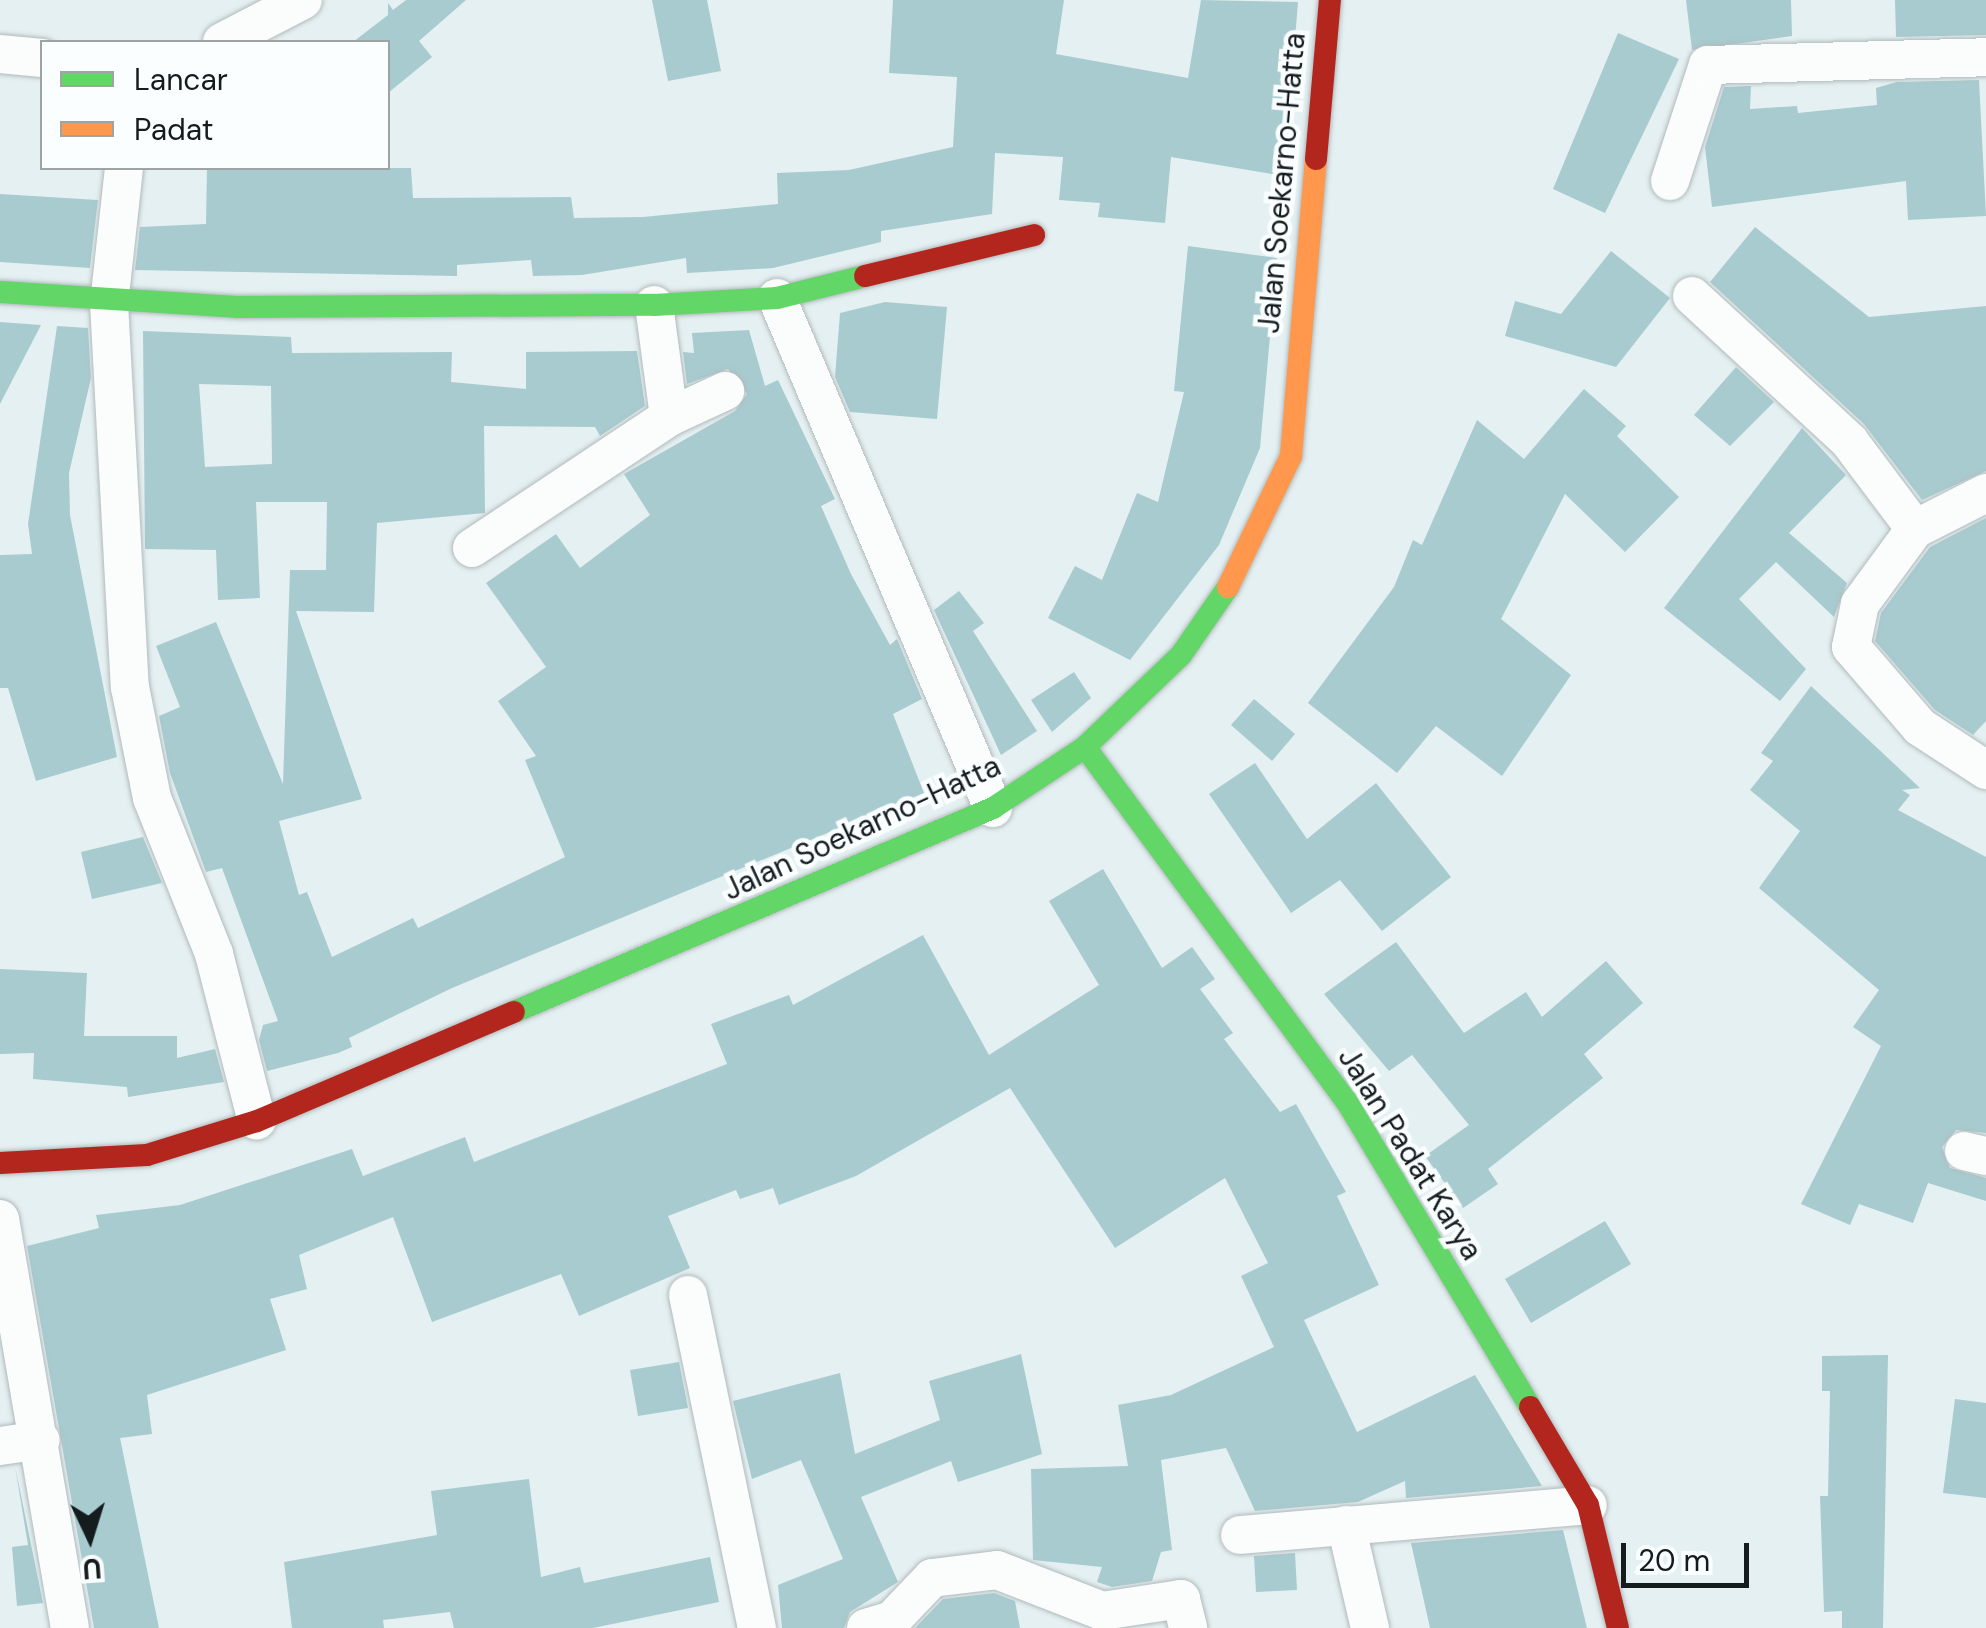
<!DOCTYPE html>
<html>
<head>
<meta charset="utf-8">
<style>
	body { margin:0 }
	#map { position:relative; width:1986px; height:1628px; overflow:hidden; background:#e5f0f2; font-family:"DM Sans",sans-serif }
	div>[style] { position:absolute }
	[style*='--x'] { left:calc(var(--x)*1px); top:calc(var(--y)*1px); width:calc(var(--w)*1px); rotate:calc(var(--a)*1deg) }
	.building>* { inset:0; background:#a8cbcf }
	.roads { filter:drop-shadow(0 0 2px #b1babb) drop-shadow(0 0 2px #b1babb) }
	.street>* { height:38px; margin:-19px; padding:0 19px; transform-origin:19px; border-radius:19px; background:#fbfdfd }
	.fast>* { height:22px; margin:-11px; padding:0 11px; transform-origin:11px; border-radius:11px; background:#63d668 }
	.slow>* { height:22px; margin:-11px; padding:0 11px; transform-origin:11px; border-radius:11px; background:#ff974d }
	.jam>* { height:22px; margin:-11px; padding:0 11px; transform-origin:11px; border-radius:11px; background:#b3261e }
	span { translate:-50% -50%; white-space:nowrap; text-align:center; line-height:1.15; -webkit-text-stroke:9px #fafefe; paint-order:stroke }
	.street-label { font-size:30px; color:#151c1e }
	.legend { position:absolute; left:40px; top:40px; width:350px; height:130px; box-sizing:border-box; background:#fafefe; border:2px solid #9ea4a4; margin:0; padding:12px 18px; list-style:none; font-size:30px; color:#151c1e }
	.legend li { display:flex; align-items:center; gap:20px; height:50px }
	.legend b { width:50px; border:2px solid #9ea4a4 }
	.north { position:absolute; left:40px; top:1488px; width:100px; height:100px; -webkit-text-stroke:8px #fafefe; paint-order:stroke; rotate:176deg; font-size:28px; font-weight:700; line-height:40px; text-align:center; color:#151c1e }
	.north::after { content:''; display:block; margin:auto; width:35px; height:45px; background:#151c1e; clip-path:polygon(50% 0,100% 100%,50% 72%,0 100%) }
	.scale { position:absolute; left:1621px; top:1543px; width:128px; height:45px; box-sizing:border-box; border:5px solid #151c1e; border-top:0; padding-left:12px; font-size:30px; line-height:35px; white-space:nowrap; color:#151c1e; -webkit-text-stroke:8px #fafefe; paint-order:stroke }
</style>
</head>
<body>
<div id="map">
	<div class="building">
		<div style="clip-path:polygon(406px 0,466px 0,419px 41px,432px 57px,388px 93px,388px 42px,353px 42px,388px 15px,388px 3px,393px 10px)"></div>
		<div style="clip-path:polygon(652px 0,707px 0,721px 71px,668px 81px)"></div>
		<div style="clip-path:polygon(893px 0,1064px 0,1056px 54px,1188px 78px,1201px 0,1298px 2px,1284px 176px,1171px 157px,1165px 223px,1098px 217px,1100px 203px,1059px 200px,1063px 157px,995px 153px,992px 214px,881px 231px,881px 242px,773px 268px,687px 273px,686px 258px,582px 275px,533px 276px,531px 260px,457px 265px,457px 276px,135px 270px,140px 227px,206px 224px,207px 168px,411px 168px,413px 198px,571px 197px,574px 218px,643px 217px,778px 204px,777px 173px,849px 170px,953px 147px,957px 77px,889px 73px)"></div>
		<div style="clip-path:polygon(1686px 0,1791px 0,1792px 36px,1692px 50px)"></div>
		<div style="clip-path:polygon(1895px 0,1986px 0,1986px 35px,1896px 37px)"></div>
		<div style="clip-path:polygon(1618px 33px,1679px 59px,1605px 213px,1553px 189px)"></div>
		<div style="clip-path:polygon(1979px 80px,1986px 216px,1908px 220px,1906px 181px,1712px 207px,1705px 147px,1724px 87px,1751px 86px,1750px 109px,1797px 106px,1798px 113px,1877px 105px,1876px 88px,1897px 82px)"></div>
		<div style="clip-path:polygon(0 194px,98px 200px,90px 268px,0 262px)"></div>
		<div style="clip-path:polygon(1755px 227px,1869px 317px,1986px 306px,1986px 471px,1922px 500px,1864px 424px,1710px 282px)"></div>
		<div style="clip-path:polygon(1188px 246px,1277px 258px,1260px 448px,1219px 545px,1130px 660px,1048px 618px,1075px 566px,1102px 580px,1137px 493px,1158px 502px,1184px 392px,1174px 391px)"></div>
		<div style="clip-path:polygon(1611px 251px,1670px 298px,1616px 367px,1505px 336px,1515px 301px,1561px 314px)"></div>
		<div style="clip-path:polygon(885px 302px,947px 307px,937px 419px,850px 412px,835px 377px,840px 313px)"></div>
		<div style="clip-path:polygon(0 322px,41px 325px,0 404px)"></div>
		<div style="clip-path:polygon(57px 326px,88px 328px,91px 378px,69px 473px,70px 515px,117px 757px,36px 781px,8px 688px,0 688px,0 555px,32px 554px,28px 524px)"></div>
		<div style="clip-path:polygon(evenodd,749px 330px,765px 386px,778px 380px,835px 499px,821px 506px,851px 574px,890px 645px,897px 639px,922px 699px,893px 714px,924px 793px,452px 988px,349px 1038px,352px 1047px,338px 1053px,267px 1071px,259px 1040px,263px 1025px,278px 1021px,222px 868px,206px 872px,170px 773px,159px 716px,180px 707px,156px 646px,216px 622px,283px 784px,290px 570px,326px 570px,327px 502px,256px 502px,260px 598px,218px 600px,216px 550px,145px 549px,143px 331px,291px 337px,292px 353px,452px 352px,451px 382px,526px 389px,526px 352px,637px 351px,645px 406px,600px 436px,595px 427px,484px 426px,485px 513px,377px 523px,374px 612px,296px 611px,362px 799px,279px 821px,299px 895px,307px 892px,332px 957px,413px 918px,418px 928px,565px 857px,525px 760px,536px 756px,498px 701px,546px 667px,486px 583px,556px 534px,580px 568px,650px 515px,624px 474px,735px 411px,747px 394px,728px 369px,687px 384px,683px 352px,694px 353px,692px 333px,749px 330px,199px 384px,271px 386px,272px 464px,205px 467px,199px 384px)"></div>
		<div style="clip-path:polygon(1736px 367px,1774px 402px,1730px 446px,1694px 415px)"></div>
		<div style="clip-path:polygon(1584px 389px,1626px 426px,1617px 436px,1679px 497px,1625px 552px,1565px 494px,1501px 619px,1571px 675px,1502px 776px,1436px 726px,1397px 773px,1308px 703px,1394px 587px,1413px 540px,1422px 545px,1477px 420px,1524px 459px)"></div>
		<div style="clip-path:polygon(1802px 428px,1846px 475px,1789px 533px,1847px 583px,1834px 617px,1776px 562px,1739px 599px,1806px 669px,1780px 701px,1664px 608px)"></div>
		<div style="clip-path:polygon(1986px 518px,1986px 721px,1973px 735px,1935px 710px,1875px 641px,1881px 613px,1930px 547px)"></div>
		<div style="clip-path:polygon(959px 591px,984px 623px,973px 631px,1037px 731px,1001px 755px,934px 610px)"></div>
		<div style="clip-path:polygon(1074px 672px,1091px 698px,1052px 732px,1031px 700px)"></div>
		<div style="clip-path:polygon(1811px 686px,1920px 788px,1902px 790px,1910px 795px,1898px 810px,1986px 857px,1986px 1133px,1956px 1130px,1942px 1147px,1950px 1168px,1986px 1178px,1986px 1201px,1928px 1183px,1913px 1223px,1859px 1204px,1850px 1225px,1801px 1204px,1881px 1046px,1853px 1027px,1879px 990px,1759px 888px,1800px 831px,1750px 790px,1773px 761px,1761px 753px)"></div>
		<div style="clip-path:polygon(1254px 699px,1295px 734px,1272px 761px,1231px 725px)"></div>
		<div style="clip-path:polygon(1255px 763px,1307px 839px,1376px 783px,1451px 877px,1382px 931px,1340px 880px,1291px 913px,1209px 794px)"></div>
		<div style="clip-path:polygon(143px 837px,162px 883px,92px 899px,81px 852px)"></div>
		<div style="clip-path:polygon(1103px 869px,1162px 968px,1192px 947px,1215px 979px,1200px 989px,1233px 1033px,1224px 1039px,1280px 1112px,1296px 1104px,1346px 1192px,1337px 1196px,1379px 1285px,1304px 1320px,1357px 1432px,1475px 1375px,1542px 1486px,1406px 1498px,1405px 1481px,1358px 1502px,1255px 1511px,1226px 1448px,1161px 1460px,1172px 1550px,1161px 1552px,1152px 1581px,1112px 1587px,1097px 1582px,1102px 1567px,1033px 1560px,1031px 1469px,1128px 1466px,1118px 1405px,1171px 1395px,1274px 1347px,1241px 1276px,1268px 1263px,1225px 1178px,1115px 1248px,1010px 1088px,856px 1176px,779px 1205px,773px 1188px,740px 1199px,736px 1190px,668px 1216px,690px 1268px,579px 1316px,561px 1274px,432px 1322px,393px 1217px,299px 1255px,307px 1289px,270px 1299px,286px 1350px,147px 1395px,152px 1434px,120px 1438px,159px 1628px,94px 1628px,27px 1246px,99px 1228px,96px 1215px,180px 1205px,352px 1149px,363px 1176px,465px 1137px,474px 1162px,727px 1064px,711px 1024px,789px 995px,793px 1005px,923px 935px,989px 1055px,1099px 985px,1049px 901px)"></div>
		<div style="clip-path:polygon(1396px 942px,1464px 1033px,1526px 992px,1542px 1017px,1606px 961px,1643px 1003px,1584px 1054px,1603px 1078px,1488px 1169px,1498px 1184px,1463px 1208px,1425px 1156px,1469px 1125px,1412px 1055px,1389px 1071px,1324px 994px)"></div>
		<div style="clip-path:polygon(0 969px,87px 973px,84px 1036px,177px 1036px,177px 1058px,215px 1049px,224px 1082px,128px 1097px,127px 1087px,33px 1079px,34px 1053px,0 1054px)"></div>
		<div style="clip-path:polygon(1605px 1221px,1631px 1264px,1531px 1323px,1505px 1279px)"></div>
		<div style="clip-path:polygon(1021px 1354px,1042px 1454px,958px 1482px,951px 1461px,861px 1497px,898px 1582px,850px 1612px,844px 1628px,782px 1628px,778px 1585px,843px 1559px,801px 1460px,752px 1479px,733px 1401px,840px 1373px,855px 1454px,940px 1420px,929px 1381px)"></div>
		<div style="clip-path:polygon(1888px 1355px,1883px 1628px,1842px 1628px,1842px 1611px,1824px 1612px,1820px 1496px,1828px 1496px,1830px 1391px,1822px 1391px,1822px 1356px)"></div>
		<div style="clip-path:polygon(679px 1362px,688px 1408px,638px 1416px,630px 1370px)"></div>
		<div style="clip-path:polygon(1955px 1399px,1986px 1403px,1986px 1498px,1943px 1493px)"></div>
		<div style="clip-path:polygon(15px 1466px,43px 1603px,17px 1606px,12px 1547px,28px 1545px)"></div>
		<div style="clip-path:polygon(529px 1479px,541px 1577px,580px 1567px,584px 1583px,710px 1557px,719px 1602px,593px 1628px,454px 1628px,450px 1612px,383px 1620px,384px 1628px,292px 1628px,284px 1562px,437px 1535px,431px 1491px)"></div>
		<div style="clip-path:polygon(1563px 1530px,1587px 1628px,1430px 1628px,1411px 1543px)"></div>
		<div style="clip-path:polygon(1295px 1553px,1297px 1590px,1256px 1592px,1254px 1556px)"></div>
		<div style="clip-path:polygon(994px 1593px,1015px 1601px,1020px 1628px,915px 1628px,943px 1599px)"></div>
	</div>
	<div class="roads">
		<div class="street">
			<div style="--x:222;--y:42;--w:91;--a:-27.4"></div>
			<div style="--x:0;--y:54;--w:42;--a:5.4"></div>
			<div style="--x:124;--y:168;--w:136;--a:96.3"></div>
			<div style="--x:109;--y:303;--w:385;--a:86.9"></div>
			<div style="--x:130;--y:687;--w:113;--a:78.8"></div>
			<div style="--x:152;--y:798;--w:168;--a:68.3"></div>
			<div style="--x:214;--y:954;--w:172;--a:75.6"></div>
			<div style="--x:1670;--y:181;--w:122;--a:-71.9"></div>
			<div style="--x:1708;--y:65;--w:278;--a:-1.6"></div>
			<div style="--x:1692;--y:296;--w:214;--a:42.7"></div>
			<div style="--x:1849;--y:441;--w:110;--a:53.1"></div>
			<div style="--x:777;--y:298;--w:554;--a:67.05"></div>
			<div style="--x:669;--y:417;--w:62;--a:-24.9"></div>
			<div style="--x:1986;--y:493;--w:80;--a:153.1"></div>
			<div style="--x:1915;--y:529;--w:93;--a:126.3"></div>
			<div style="--x:1860;--y:604;--w:44;--a:101.8"></div>
			<div style="--x:1851;--y:647;--w:106;--a:49.2"></div>
			<div style="--x:1920;--y:727;--w:79;--a:33.1"></div>
			<div style="--x:472;--y:548;--w:237;--a:-33.6"></div>
			<div style="--x:669;--y:417;--w:113;--a:-97.6"></div>
			<div style="--x:1964;--y:1151;--w:23;--a:13"></div>
			<div style="--x:0;--y:1219;--w:415;--a:80.3"></div>
			<div style="--x:688;--y:1295;--w:340;--a:78.3"></div>
			<div style="--x:0;--y:1446;--w:41;--a:-8.3"></div>
			<div style="--x:1346;--y:1525;--w:106;--a:76.9"></div>
			<div style="--x:1240;--y:1535;--w:349;--a:-4.9"></div>
			<div style="--x:866;--y:1628;--w:27;--a:-17"></div>
			<div style="--x:892;--y:1620;--w:58;--a:-46.4"></div>
			<div style="--x:932;--y:1578;--w:65;--a:-7"></div>
			<div style="--x:997;--y:1570;--w:113;--a:21.3"></div>
			<div style="--x:1102;--y:1611;--w:80;--a:-8.6"></div>
			<div style="--x:1181;--y:1599;--w:30;--a:76"></div>
		</div>
		<div class="fast">
			<div style="--x:0;--y:292;--w:237;--a:3.6"></div>
			<div style="--x:237;--y:307;--w:417;--a:-0.3"></div>
			<div style="--x:654;--y:305;--w:123;--a:-3.3"></div>
			<div style="--x:777;--y:298;--w:91;--a:-14"></div>
			<div style="--x:1085;--y:747;--w:441;--a:53.6"></div>
			<div style="--x:1347;--y:1102;--w:356;--a:59"></div>
			<div style="--x:514;--y:1012;--w:521;--a:-23.07"></div>
			<div style="--x:993;--y:808;--w:110;--a:-33.5"></div>
			<div style="--x:1085;--y:747;--w:133;--a:-43.8"></div>
			<div style="--x:1181;--y:655;--w:83;--a:-55.3"></div>
		</div>
		<div class="slow">
			<div style="--x:1228;--y:587;--w:145;--a:-64.3"></div>
			<div style="--x:1291;--y:456;--w:298;--a:-85.2"></div>
		</div>
		<div class="jam">
			<div style="--x:1316;--y:159;--w:160;--a:-85"></div>
			<div style="--x:865;--y:276;--w:174;--a:-13.6"></div>
			<div style="--x:0;--y:1163;--w:147;--a:-3.1"></div>
			<div style="--x:147;--y:1155;--w:115;--a:-17.2"></div>
			<div style="--x:257;--y:1121;--w:279;--a:-23"></div>
			<div style="--x:1530;--y:1407;--w:114;--a:59.4"></div>
			<div style="--x:1588;--y:1505;--w:127;--a:76.3"></div>
		</div>
	</div>
	<div class="street-label">
		<span style="left:1282px;top:183px;rotate:-85deg">Jalan Soekarno-Hatta</span>
		<span style="left:862px;top:828px;rotate:-25deg">Jalan Soekarno-Hatta</span>
		<span style="left:1410px;top:1154px;rotate:58deg">Jalan Padat Karya</span>
	</div>
	<ul class="legend">
	<li><b style="height:12px;background:#63d668"></b>Lancar</li>
	<li><b style="height:12px;background:#ff974d"></b>Padat</li>
	</ul>
	<div class="north">U</div>
	<div class="scale">20 m</div>
</div>
</body>
</html>
